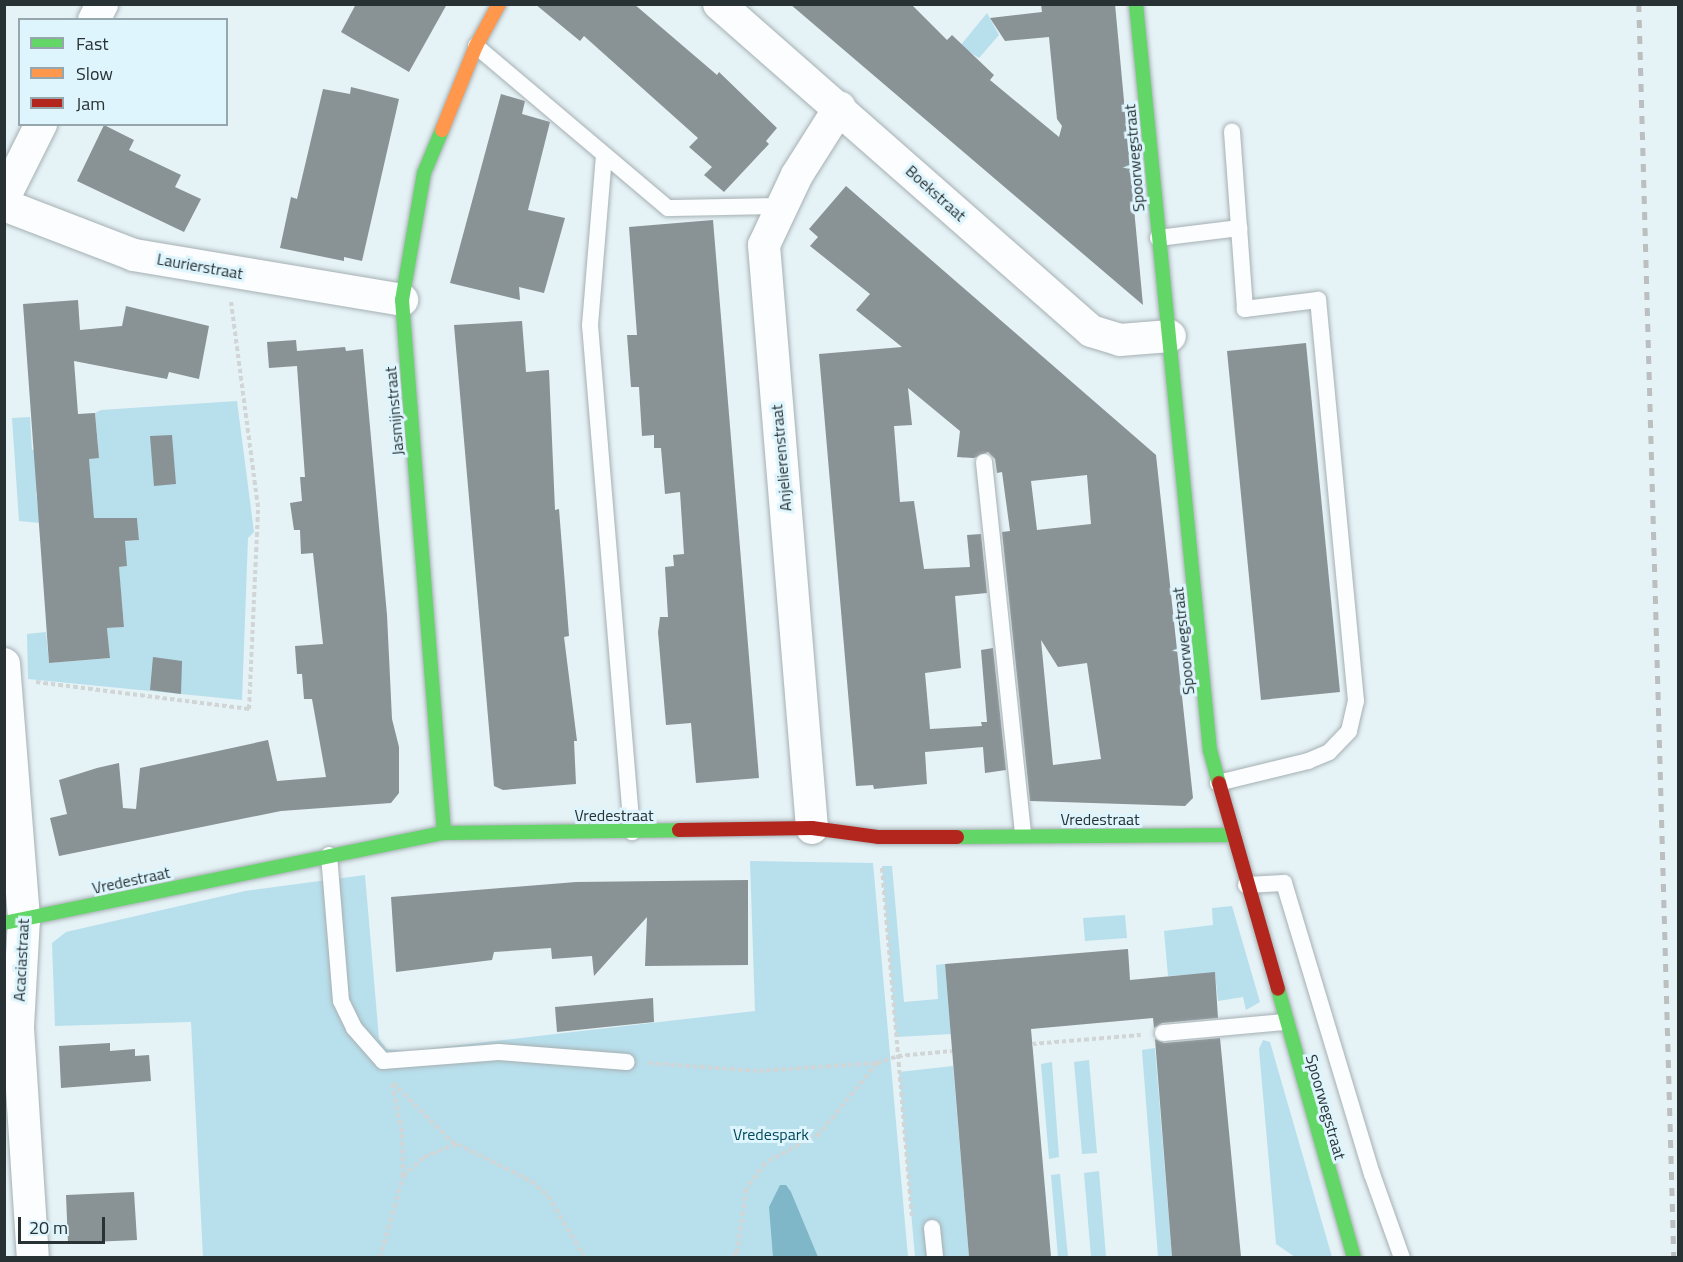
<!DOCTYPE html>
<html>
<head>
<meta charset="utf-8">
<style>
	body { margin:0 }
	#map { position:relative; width:1683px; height:1262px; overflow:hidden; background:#e5f2f6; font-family:"Titillium Web",sans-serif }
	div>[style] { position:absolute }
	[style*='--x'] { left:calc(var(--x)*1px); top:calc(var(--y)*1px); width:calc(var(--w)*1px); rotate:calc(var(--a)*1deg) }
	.green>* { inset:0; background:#b8dfec }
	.water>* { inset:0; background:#7fb6c8 }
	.building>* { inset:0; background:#899295 }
	.path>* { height:4px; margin-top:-2px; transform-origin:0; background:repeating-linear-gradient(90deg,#d1d5d6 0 4.5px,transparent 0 7.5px) }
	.roads { filter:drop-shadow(0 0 2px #a6b0b3) drop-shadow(0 0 2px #a6b0b3) }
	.lane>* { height:16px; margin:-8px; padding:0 8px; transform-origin:8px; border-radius:8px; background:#fbfdfe }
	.street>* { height:32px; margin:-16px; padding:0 16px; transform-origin:16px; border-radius:16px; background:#fbfdfe }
	.fast>* { height:14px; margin:-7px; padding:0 7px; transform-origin:7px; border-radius:7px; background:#63d668 }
	.slow>* { height:14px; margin:-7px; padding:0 7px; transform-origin:7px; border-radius:7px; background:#ff974d }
	.jam>* { height:14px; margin:-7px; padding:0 7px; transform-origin:7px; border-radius:7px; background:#b3261e }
	.rail>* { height:4.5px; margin-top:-2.25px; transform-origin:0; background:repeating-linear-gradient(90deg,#bbbfc0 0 8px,transparent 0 16px) }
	span { translate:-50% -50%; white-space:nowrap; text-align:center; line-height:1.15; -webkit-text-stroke:6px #def5fd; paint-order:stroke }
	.street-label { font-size:16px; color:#283134 }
	.park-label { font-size:16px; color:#04495a }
	.frame { position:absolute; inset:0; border:6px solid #283134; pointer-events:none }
	.legend { position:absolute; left:18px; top:18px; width:210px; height:108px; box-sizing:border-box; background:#def5fd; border:2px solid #95a7ad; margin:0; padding:8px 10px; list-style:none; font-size:18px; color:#283134 }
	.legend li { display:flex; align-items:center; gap:12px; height:30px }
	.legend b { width:30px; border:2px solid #95a7ad }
	.scale { position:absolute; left:18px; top:1217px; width:87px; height:27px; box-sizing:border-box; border:3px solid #283134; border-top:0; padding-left:8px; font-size:18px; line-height:21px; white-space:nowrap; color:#283134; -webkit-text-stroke:4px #def5fd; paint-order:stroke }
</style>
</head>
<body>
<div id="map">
	<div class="green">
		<div style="clip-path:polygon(987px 13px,999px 35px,979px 58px,960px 46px)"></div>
		<div style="clip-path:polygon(237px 401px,254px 532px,248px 538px,242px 700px,28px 679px,27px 634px,46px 632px,49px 663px,110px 658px,107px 628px,124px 627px,119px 570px,112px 568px,127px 566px,110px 543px,139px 540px,137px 518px,94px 518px,91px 488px,36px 492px,40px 523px,19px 521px,12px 418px,30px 417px,32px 450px,98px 446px,95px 413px,101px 410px)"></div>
		<div style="clip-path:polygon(750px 861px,873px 863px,908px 1257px,203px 1257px,191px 1022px,55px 1026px,52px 943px,66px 932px,245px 891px,365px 875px,379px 1039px,387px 1049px,408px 1051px,755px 1011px)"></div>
		<div style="clip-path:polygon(882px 866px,892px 866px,904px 1002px,938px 999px,936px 965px,945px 964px,951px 1034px,896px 1037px)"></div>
		<div style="clip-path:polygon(1232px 906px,1260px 1002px,1246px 1010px,1243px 997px,1218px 1001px,1215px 973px,1168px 976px,1164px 931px,1213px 925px,1212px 908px)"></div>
		<div style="clip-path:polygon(1125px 915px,1127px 938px,1085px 941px,1083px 918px)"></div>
		<div style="clip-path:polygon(1263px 1040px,1270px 1042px,1332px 1257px,1295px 1257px,1276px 1244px,1259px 1049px)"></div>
		<div style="clip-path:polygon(1155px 1048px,1172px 1257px,1158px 1257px,1142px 1050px)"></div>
		<div style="clip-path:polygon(1089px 1060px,1097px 1153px,1082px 1154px,1074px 1062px)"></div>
		<div style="clip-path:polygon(1052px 1062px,1059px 1157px,1049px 1159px,1041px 1064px)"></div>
		<div style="clip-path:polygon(953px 1066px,969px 1257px,915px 1257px,899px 1072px)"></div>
		<div style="clip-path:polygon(1099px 1171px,1106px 1257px,1091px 1257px,1084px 1173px)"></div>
		<div style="clip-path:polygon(1060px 1174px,1068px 1257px,1058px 1257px,1051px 1175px)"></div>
	</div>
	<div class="water">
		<div style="clip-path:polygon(780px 1185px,786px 1185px,791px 1192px,818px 1257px,773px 1257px,769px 1207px)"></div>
	</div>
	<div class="building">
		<div style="clip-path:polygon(356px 4px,447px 4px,409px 72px,341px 32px)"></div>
		<div style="clip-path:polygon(535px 4px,634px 4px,717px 75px,719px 72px,777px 128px,766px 141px,769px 144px,724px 192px,704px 175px,712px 167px,689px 147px,698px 138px,584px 36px,580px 41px)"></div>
		<div style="clip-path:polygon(790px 4px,911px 4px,947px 40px,952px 35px,994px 75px,990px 80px,1059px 137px,1062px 126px,1057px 119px,1049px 37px,1005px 41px,990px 18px,1042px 12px,1041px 4px,1115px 4px,1143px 305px)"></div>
		<div style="clip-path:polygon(351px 87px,399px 99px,362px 261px,344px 257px,344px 261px,280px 248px,291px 197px,297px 199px,323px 89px,350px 94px)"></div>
		<div style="clip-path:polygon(501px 94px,525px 101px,522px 114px,550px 122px,528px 210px,565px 218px,544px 293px,519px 287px,520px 300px,450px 283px)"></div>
		<div style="clip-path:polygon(104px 125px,134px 140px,129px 150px,181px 175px,175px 187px,201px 199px,184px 232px,77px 181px)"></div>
		<div style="clip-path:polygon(evenodd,846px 186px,1156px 455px,1193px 798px,1185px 806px,1030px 801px,1002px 532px,1010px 531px,1002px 472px,997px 473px,995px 459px,988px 452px,974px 458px,957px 457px,960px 431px,908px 388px,912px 425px,894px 426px,900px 502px,914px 501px,924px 569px,970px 567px,967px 535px,981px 534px,987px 593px,955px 596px,961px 668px,925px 673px,930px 729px,982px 726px,981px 722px,987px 722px,981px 650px,993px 648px,1006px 770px,985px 773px,983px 747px,925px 752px,927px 784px,874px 789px,873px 785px,856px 786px,819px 354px,902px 347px,856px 310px,870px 294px,810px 246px,818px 237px,809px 229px,846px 186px,1087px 475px,1091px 524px,1037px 530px,1031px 481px,1087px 475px,846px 186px,1041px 640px,1058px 667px,1087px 663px,1101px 759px,1053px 765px,1041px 640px)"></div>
		<div style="clip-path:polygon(713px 220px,759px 778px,696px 783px,691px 723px,666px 725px,658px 632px,660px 617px,668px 617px,665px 567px,674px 566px,673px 555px,684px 554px,680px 492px,665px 494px,661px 448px,654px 448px,654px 435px,642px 436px,639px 387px,631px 387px,627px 335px,637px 335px,629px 227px)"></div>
		<div style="clip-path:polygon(78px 300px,80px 330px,122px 326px,126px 306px,209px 326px,199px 379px,169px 372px,167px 379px,74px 361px,78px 414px,95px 413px,99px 458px,89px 459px,94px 518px,137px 518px,139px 540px,125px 541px,127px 566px,119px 567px,124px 627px,107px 628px,110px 658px,49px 663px,23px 304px)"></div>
		<div style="clip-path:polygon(522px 321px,526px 372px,549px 370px,555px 510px,559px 509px,569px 636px,564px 637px,577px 741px,574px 741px,576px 784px,503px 790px,494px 786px,454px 325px)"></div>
		<div style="clip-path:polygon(296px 340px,297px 351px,345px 347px,346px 351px,363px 349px,387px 615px,392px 719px,399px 747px,399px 793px,391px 803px,281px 811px,59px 856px,50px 818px,67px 814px,59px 780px,97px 768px,119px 763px,123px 808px,136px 809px,140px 768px,268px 740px,277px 781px,326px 777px,312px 699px,304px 699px,302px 674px,297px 674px,295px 646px,323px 644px,313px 553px,301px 554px,300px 530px,294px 530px,290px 503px,302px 501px,300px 477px,305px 477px,297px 366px,269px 368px,267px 342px)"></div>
		<div style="clip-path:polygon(1306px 343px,1340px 692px,1261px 700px,1227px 351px)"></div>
		<div style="clip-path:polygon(172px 435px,176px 484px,154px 486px,150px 436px)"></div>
		<div style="clip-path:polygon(153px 657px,182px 661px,181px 694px,150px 690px)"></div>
		<div style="clip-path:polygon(748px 880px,748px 965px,645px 966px,647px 917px,594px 976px,592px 956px,552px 959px,551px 948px,494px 952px,492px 960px,396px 972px,391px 897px,576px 882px)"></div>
		<div style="clip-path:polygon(1128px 949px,1130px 980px,1215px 972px,1218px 1018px,1162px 1023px,1154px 1028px,1153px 1018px,1031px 1029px,1051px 1257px,969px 1257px,945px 964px)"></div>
		<div style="clip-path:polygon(653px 998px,654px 1022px,557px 1032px,555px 1007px)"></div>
		<div style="clip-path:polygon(1220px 1038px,1241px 1257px,1172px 1257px,1155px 1039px,1164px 1043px)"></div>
		<div style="clip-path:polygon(110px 1043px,110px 1051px,135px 1049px,135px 1056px,149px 1055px,151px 1081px,61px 1088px,59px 1046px)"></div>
		<div style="clip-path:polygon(134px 1192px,137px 1240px,68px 1243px,66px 1195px)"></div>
	</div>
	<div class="path">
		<div style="--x:36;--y:682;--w:215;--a:7.2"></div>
		<div style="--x:249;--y:709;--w:202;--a:-87.4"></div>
		<div style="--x:258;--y:507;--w:207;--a:-97.5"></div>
		<div style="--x:882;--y:868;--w:349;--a:85.1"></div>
		<div style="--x:1032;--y:1044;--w:109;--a:-4.7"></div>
		<div style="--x:648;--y:1063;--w:111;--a:4.1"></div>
		<div style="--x:759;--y:1071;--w:118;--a:-3.9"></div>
		<div style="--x:877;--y:1063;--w:92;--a:129.2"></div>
		<div style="--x:819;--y:1134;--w:61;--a:151.8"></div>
		<div style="--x:765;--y:1163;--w:32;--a:126"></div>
		<div style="--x:746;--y:1189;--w:65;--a:98"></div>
		<div style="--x:737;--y:1253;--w:8;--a:140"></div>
		<div style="--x:877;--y:1063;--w:22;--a:-18"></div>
		<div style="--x:898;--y:1056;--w:54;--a:-5.3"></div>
		<div style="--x:393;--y:1083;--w:82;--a:45"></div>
		<div style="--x:451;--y:1141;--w:89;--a:26.6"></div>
		<div style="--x:531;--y:1181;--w:23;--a:41"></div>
		<div style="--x:548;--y:1196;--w:72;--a:59.2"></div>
		<div style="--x:403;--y:1176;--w:28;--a:-42"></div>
		<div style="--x:424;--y:1157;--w:35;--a:-22"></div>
		<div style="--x:380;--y:1258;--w:85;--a:-74.3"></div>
		<div style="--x:403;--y:1176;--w:44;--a:-91.3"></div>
		<div style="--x:402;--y:1132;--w:49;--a:-101.8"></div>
	</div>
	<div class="roads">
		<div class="lane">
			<div style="--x:476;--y:46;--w:251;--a:40.2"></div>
			<div style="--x:668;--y:208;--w:114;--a:-1"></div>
			<div style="--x:604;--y:155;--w:171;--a:94.7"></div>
			<div style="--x:590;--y:325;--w:509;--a:85.26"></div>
			<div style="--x:1158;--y:238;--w:82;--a:-7"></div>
			<div style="--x:984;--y:462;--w:375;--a:84"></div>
			<div style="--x:1218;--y:783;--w:93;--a:-13.7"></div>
			<div style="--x:1308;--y:761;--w:23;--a:-23"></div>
			<div style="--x:1329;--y:752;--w:29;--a:-46"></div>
			<div style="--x:1349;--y:731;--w:31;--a:-77"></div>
			<div style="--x:1356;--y:701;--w:403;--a:-95.4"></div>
			<div style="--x:1318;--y:300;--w:74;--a:173"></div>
			<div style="--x:1245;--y:309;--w:178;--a:-94.2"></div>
			<div style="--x:329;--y:855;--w:146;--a:85.3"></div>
			<div style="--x:341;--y:1001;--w:30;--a:64"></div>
			<div style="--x:354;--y:1028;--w:44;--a:48.7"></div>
			<div style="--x:383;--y:1061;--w:116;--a:-4.4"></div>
			<div style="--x:499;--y:1052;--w:128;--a:4.5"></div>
			<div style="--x:1246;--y:885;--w:38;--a:-3"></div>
			<div style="--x:1284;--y:883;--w:304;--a:73.2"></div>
			<div style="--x:1372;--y:1174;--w:89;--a:70.3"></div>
			<div style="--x:1163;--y:1033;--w:122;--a:-5.2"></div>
			<div style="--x:932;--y:1228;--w:30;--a:84"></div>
		</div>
		<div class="street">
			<div style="--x:719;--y:4;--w:495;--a:41.3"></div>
			<div style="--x:1091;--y:331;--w:30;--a:17"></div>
			<div style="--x:1120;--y:340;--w:50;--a:-4.6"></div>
			<div style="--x:94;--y:20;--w:18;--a:-63"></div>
			<div style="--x:4;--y:198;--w:83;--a:-63.4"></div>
			<div style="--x:4;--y:205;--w:139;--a:21"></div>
			<div style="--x:134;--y:255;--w:272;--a:9.5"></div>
			<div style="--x:4;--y:664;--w:256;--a:85.5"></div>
			<div style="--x:24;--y:919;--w:109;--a:93.2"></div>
			<div style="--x:18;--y:1028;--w:230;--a:86.3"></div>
			<div style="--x:812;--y:828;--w:585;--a:-94.71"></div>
			<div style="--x:764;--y:245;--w:77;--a:-64.8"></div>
			<div style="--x:797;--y:175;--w:80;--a:-57.7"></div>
		</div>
		<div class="fast">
			<div style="--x:1136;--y:4;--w:750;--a:84.34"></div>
			<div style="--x:1210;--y:750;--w:34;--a:75"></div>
			<div style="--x:442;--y:130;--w:47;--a:112.7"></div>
			<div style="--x:424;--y:173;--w:129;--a:99.8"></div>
			<div style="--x:402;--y:300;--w:535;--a:85.49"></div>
			<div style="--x:957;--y:837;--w:275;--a:-0.4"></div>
			<div style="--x:4;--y:923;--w:449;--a:-11.6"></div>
			<div style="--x:444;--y:833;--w:235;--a:-0.7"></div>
			<div style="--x:1278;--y:989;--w:280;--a:74.2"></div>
		</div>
		<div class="slow">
			<div style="--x:442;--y:130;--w:91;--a:-68"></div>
			<div style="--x:476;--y:46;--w:48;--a:-61.3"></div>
		</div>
		<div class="jam">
			<div style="--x:1219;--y:783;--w:214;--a:74"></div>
			<div style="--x:679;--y:830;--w:133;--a:-0.9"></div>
			<div style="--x:812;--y:828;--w:68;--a:7.7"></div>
			<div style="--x:879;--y:837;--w:78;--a:0"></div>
		</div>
	</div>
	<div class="rail">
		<div style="--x:1639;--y:4;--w:1254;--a:88.4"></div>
	</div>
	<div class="street-label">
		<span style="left:1134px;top:158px;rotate:-95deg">Spoorwegstraat</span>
		<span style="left:936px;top:193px;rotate:42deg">Boekstraat</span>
		<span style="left:200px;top:266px;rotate:10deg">Laurierstraat</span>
		<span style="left:394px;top:411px;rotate:-95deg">Jasmijnstraat</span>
		<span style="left:781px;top:458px;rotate:-95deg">Anjelierenstraat</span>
		<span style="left:1183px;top:641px;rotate:-96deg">Spoorwegstraat</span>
		<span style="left:614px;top:815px">Vredestraat</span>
		<span style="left:1100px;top:819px">Vredestraat</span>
		<span style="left:131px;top:880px;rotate:-12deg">Vredestraat</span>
		<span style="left:21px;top:960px;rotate:-87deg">Acaciastraat</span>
		<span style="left:1326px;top:1107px;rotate:74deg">Spoorwegstraat</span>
	</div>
	<div class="park-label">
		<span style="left:771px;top:1134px">Vredespark</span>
	</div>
	<div class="frame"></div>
	<ul class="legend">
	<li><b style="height:8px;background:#63d668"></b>Fast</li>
	<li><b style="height:8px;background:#ff974d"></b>Slow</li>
	<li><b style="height:8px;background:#b3261e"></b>Jam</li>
	</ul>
	<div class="scale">20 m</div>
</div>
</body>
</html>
